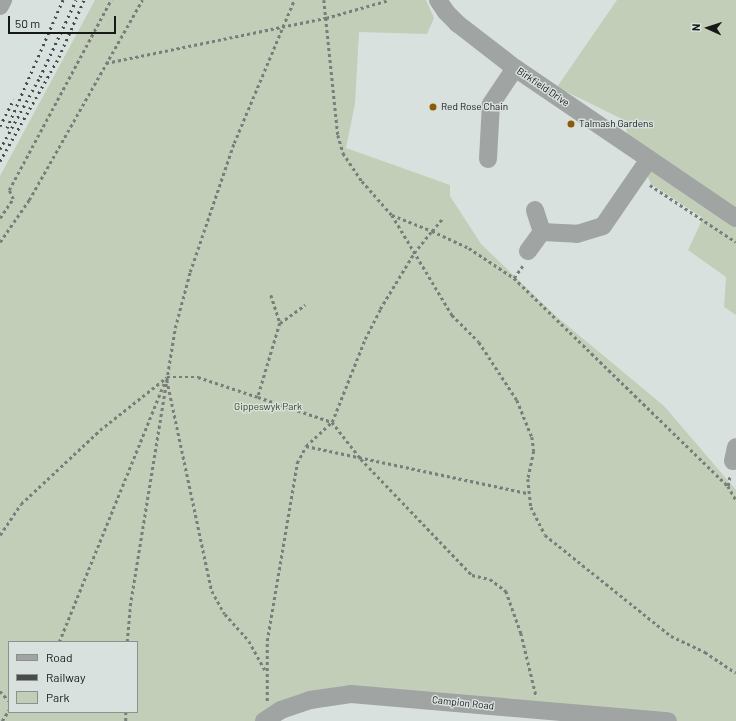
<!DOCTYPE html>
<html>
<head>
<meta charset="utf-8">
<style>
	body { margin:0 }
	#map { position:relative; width:736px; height:721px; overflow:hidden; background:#d9e1de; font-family:Barlow,sans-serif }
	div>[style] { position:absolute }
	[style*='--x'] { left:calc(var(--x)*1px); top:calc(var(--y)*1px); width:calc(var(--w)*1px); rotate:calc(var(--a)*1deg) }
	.green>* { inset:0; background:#c2ceb7 }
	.path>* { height:2.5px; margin-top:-1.25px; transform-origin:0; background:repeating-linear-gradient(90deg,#797e7c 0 3px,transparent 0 6px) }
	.minor>* { height:18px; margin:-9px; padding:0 9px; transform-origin:9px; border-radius:9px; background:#a0a4a3 }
	.rail>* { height:3px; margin-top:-1.5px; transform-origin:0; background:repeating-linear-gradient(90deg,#474b49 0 2px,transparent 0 6px) }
	.dots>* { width:11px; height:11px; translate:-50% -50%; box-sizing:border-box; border:2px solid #d9e1de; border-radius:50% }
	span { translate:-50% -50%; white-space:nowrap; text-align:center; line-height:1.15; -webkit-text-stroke:3px #d9e1de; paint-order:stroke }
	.street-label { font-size:10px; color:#161918 }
	.poi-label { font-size:10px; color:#161918 }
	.left { translate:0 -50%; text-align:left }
	.park-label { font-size:10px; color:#33481c }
	.legend { position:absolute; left:8px; top:641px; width:130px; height:72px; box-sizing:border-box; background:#d9e1de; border:1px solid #8b918f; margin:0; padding:5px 7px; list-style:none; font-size:12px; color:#161918 }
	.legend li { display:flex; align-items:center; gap:8px; height:20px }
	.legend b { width:20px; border:1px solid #8b918f }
	.north { position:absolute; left:688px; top:8px; width:40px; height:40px; -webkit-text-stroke:3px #d9e1de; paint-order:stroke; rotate:273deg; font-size:11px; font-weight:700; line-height:16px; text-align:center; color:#161918 }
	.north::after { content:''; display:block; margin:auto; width:14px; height:18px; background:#161918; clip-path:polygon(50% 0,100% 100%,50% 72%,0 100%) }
	.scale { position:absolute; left:8px; top:16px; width:108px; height:18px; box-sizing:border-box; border:2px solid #161918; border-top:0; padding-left:5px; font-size:12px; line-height:14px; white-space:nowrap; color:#161918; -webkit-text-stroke:3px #d9e1de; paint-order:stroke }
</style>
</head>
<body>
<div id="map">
	<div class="green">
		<div style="clip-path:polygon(evenodd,95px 0,426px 0,434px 18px,427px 34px,359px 32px,355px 104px,346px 148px,450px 185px,450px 196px,481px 244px,557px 317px,664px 406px,736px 490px,736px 721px,668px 721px,366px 695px,264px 721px,0 721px,0 176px,95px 0,9px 642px,137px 642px,137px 712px,9px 712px,9px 642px)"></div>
		<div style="clip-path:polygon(617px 0,736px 0,736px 315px,724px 307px,726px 277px,688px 250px,703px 218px,651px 184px,626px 130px,630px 123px,557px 87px)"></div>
	</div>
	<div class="path">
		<div style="--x:324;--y:0;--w:136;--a:84.1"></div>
		<div style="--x:338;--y:135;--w:19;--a:74"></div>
		<div style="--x:343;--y:153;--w:34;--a:56"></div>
		<div style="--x:362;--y:181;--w:45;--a:48.6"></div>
		<div style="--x:392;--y:215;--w:43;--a:21.8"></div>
		<div style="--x:432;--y:231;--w:17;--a:-50"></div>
		<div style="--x:106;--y:63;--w:225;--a:-11.6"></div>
		<div style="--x:326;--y:18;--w:66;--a:-15.9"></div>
		<div style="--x:650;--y:185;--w:103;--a:33.5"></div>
		<div style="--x:392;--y:215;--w:117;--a:59"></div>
		<div style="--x:452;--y:315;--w:38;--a:45"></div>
		<div style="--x:479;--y:342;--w:69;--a:56.8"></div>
		<div style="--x:517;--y:400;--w:40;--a:68"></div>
		<div style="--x:532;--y:437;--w:14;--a:82"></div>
		<div style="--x:534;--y:451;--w:29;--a:102"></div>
		<div style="--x:528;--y:479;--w:28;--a:84"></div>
		<div style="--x:531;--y:507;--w:31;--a:63"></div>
		<div style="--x:545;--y:535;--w:161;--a:38.7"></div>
		<div style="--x:671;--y:636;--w:38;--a:25"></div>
		<div style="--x:705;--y:652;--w:37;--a:34"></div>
		<div style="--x:0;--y:218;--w:23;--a:-56"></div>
		<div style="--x:13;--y:199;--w:10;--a:-114"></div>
		<div style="--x:9;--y:190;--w:216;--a:-61.8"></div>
		<div style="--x:0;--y:242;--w:51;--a:-55.4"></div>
		<div style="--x:29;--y:200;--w:230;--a:-60.5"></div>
		<div style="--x:514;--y:278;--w:16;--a:-55"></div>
		<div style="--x:271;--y:295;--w:29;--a:72"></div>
		<div style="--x:280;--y:323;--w:77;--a:106.6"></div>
		<div style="--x:258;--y:397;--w:78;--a:18.7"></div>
		<div style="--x:332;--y:422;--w:47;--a:51.9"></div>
		<div style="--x:361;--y:459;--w:161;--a:46.3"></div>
		<div style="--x:472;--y:575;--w:18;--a:13"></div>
		<div style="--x:490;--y:579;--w:20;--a:37"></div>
		<div style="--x:506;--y:591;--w:45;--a:70.3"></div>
		<div style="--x:521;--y:633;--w:64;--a:76.4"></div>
		<div style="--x:280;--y:323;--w:31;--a:-36"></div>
		<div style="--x:167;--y:380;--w:216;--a:78"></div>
		<div style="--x:212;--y:591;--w:26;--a:61"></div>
		<div style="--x:225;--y:614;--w:36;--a:48"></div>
		<div style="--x:249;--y:641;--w:33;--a:61"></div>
		<div style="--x:306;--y:446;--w:227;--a:12"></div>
		<div style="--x:728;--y:486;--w:11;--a:-80"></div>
		<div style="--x:0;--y:535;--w:37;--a:-56"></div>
		<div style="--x:21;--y:504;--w:108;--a:-43.1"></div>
		<div style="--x:100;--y:430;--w:85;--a:-38.3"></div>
		<div style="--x:167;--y:377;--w:31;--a:0"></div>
		<div style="--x:198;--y:377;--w:63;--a:18.4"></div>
		<div style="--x:59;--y:642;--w:282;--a:-67.9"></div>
		<div style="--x:127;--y:642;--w:36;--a:-85"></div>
		<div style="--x:130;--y:606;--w:282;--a:-80.8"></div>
		<div style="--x:175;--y:328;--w:58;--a:-75"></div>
		<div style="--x:190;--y:272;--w:136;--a:-71.2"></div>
		<div style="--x:234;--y:143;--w:155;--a:-67.2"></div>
		<div style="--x:0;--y:691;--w:13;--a:48"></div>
		<div style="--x:267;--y:701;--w:60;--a:-90"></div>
		<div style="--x:267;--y:641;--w:181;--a:-80.4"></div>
		<div style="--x:297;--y:463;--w:19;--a:-62"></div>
		<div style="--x:306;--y:446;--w:35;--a:-43"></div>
		<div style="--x:332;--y:422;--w:89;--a:-68.3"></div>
		<div style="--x:365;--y:339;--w:34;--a:-63"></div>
		<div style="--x:380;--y:309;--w:66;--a:-58.7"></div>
		<div style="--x:414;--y:253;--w:28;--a:-51"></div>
		<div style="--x:432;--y:231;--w:41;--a:24.7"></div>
		<div style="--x:469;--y:248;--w:54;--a:33.7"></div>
		<div style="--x:514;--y:278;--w:298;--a:44.2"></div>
		<div style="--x:728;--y:486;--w:16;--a:60"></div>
		<div style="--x:126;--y:712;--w:9;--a:90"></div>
		<div style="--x:2;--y:721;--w:13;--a:-58"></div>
	</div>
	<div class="minor">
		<div style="--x:438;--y:0;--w:14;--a:56"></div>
		<div style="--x:446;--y:12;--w:17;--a:45"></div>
		<div style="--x:458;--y:24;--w:72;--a:37.7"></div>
		<div style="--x:515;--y:68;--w:267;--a:34.2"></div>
		<div style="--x:0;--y:6;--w:7;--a:-63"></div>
		<div style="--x:488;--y:159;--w:55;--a:-86.9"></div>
		<div style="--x:491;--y:104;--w:43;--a:-56.3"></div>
		<div style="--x:542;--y:232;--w:35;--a:3"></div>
		<div style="--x:577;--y:234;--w:27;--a:-17"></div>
		<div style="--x:603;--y:226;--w:81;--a:-55.5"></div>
		<div style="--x:528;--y:251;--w:24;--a:-54"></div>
		<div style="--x:542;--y:232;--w:23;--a:-108"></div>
		<div style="--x:733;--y:461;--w:14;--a:-78"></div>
		<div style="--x:264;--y:721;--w:20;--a:-33"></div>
		<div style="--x:281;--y:710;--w:31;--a:-19"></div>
		<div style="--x:310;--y:700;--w:41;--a:-8.3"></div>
		<div style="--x:351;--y:694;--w:318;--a:4.9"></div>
	</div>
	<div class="rail">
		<div style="--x:0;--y:126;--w:30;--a:-63"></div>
		<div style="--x:7;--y:128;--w:140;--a:-66.4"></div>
		<div style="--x:0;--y:149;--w:82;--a:-60.9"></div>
		<div style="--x:40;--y:77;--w:85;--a:-64.9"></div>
		<div style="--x:0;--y:161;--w:120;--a:-60.4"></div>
		<div style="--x:59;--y:57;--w:62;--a:-66.3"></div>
	</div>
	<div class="dots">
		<div style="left:433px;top:107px;background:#8c5b05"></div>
		<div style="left:571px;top:124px;background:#8c5b05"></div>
	</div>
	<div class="street-label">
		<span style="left:543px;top:87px;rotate:34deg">Birkfield Drive</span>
		<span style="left:463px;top:703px;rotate:6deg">Campion Road</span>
	</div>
	<div class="poi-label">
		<span class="left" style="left:441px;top:107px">Red Rose Chain</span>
		<span class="left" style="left:579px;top:124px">Talmash Gardens</span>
	</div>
	<div class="park-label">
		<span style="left:268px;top:407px">Gippeswyk Park</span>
	</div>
	<ul class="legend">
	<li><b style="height:5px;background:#a0a4a3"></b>Road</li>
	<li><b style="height:5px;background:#474b49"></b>Railway</li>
	<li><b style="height:11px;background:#c2ceb7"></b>Park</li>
	</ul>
	<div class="north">N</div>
	<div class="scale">50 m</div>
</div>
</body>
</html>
